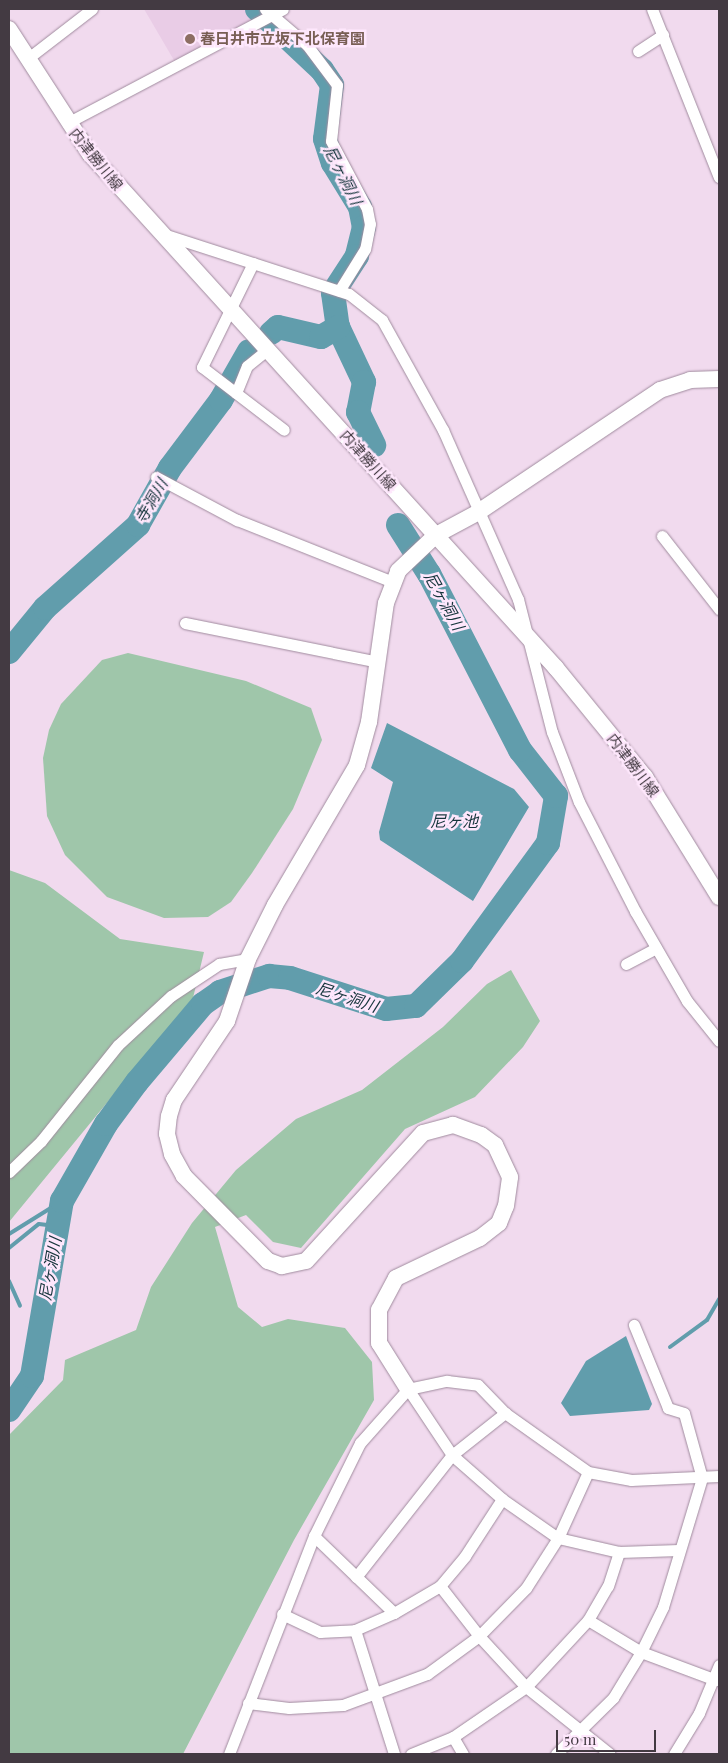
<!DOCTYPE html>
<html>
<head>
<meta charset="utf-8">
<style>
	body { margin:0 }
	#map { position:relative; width:728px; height:1763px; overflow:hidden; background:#f1daee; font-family:"Playfair Display","Noto Sans JP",serif }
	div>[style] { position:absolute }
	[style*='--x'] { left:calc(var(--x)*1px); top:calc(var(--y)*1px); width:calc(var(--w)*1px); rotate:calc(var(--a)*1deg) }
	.built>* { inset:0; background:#e9cce6 }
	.green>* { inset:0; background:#9fc6aa }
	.water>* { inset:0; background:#619dac }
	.stream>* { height:4px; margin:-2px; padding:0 2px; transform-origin:2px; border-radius:2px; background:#619dac }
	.river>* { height:24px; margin:-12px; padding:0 12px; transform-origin:12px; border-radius:12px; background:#619dac }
	.roads { filter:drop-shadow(0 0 1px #a08b9e) drop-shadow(0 0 1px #a08b9e) }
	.street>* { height:11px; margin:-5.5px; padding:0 5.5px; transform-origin:5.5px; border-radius:5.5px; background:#fff }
	.secondary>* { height:16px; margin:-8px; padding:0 8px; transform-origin:8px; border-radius:8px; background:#fff }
	.dots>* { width:14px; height:14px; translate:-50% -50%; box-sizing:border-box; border:2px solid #fee7fc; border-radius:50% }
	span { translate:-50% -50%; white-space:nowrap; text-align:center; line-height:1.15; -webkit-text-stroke:5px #fee7fc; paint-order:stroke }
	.education-label { font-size:15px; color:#785e54; font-weight:700 }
	.left { translate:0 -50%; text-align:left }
	.street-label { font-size:15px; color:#433a42 }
	.water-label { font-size:16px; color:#16353c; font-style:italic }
	.frame { position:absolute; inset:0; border:10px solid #433a42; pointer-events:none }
	.scale { position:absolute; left:556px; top:1730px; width:100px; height:22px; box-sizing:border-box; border:2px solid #433a42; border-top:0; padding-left:6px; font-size:15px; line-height:18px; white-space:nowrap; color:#433a42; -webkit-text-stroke:4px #fee7fc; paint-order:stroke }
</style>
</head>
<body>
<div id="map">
	<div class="built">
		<div style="clip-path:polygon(144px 9px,254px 9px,263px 16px,175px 62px)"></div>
	</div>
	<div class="green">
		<div style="clip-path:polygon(128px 653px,246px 681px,311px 708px,322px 740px,293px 809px,252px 873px,231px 902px,208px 917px,164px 918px,107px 897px,65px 855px,47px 816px,43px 758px,49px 730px,61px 704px,102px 660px)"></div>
		<div style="clip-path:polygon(9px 870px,45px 883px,120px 939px,204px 952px,193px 998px,9px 1222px)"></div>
		<div style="clip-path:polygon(511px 970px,540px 1021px,523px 1047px,475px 1097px,405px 1129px,301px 1248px,273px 1242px,246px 1215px,215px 1227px,238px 1307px,262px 1327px,288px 1319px,345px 1328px,372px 1362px,374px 1400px,294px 1540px,183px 1754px,9px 1754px,9px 1435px,63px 1380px,65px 1360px,136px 1330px,151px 1287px,192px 1223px,236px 1170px,296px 1119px,362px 1090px,443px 1027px,487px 984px)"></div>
	</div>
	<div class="water">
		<div style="clip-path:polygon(387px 723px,514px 789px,529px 807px,473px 901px,380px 840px,379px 832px,393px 782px,371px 768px)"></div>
		<div style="clip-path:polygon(626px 1336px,652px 1404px,649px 1410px,570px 1416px,561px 1403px,586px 1361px)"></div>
	</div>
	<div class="stream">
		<div style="--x:9;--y:1234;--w:62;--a:-31.9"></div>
		<div style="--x:9;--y:1248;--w:38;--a:-39"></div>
		<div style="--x:39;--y:1224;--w:17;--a:7"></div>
		<div style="--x:9;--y:1281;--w:27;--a:66"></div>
		<div style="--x:670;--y:1347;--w:46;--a:-36.1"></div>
		<div style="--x:707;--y:1320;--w:24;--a:-60"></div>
	</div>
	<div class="river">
		<div style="--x:257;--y:9;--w:89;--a:43.2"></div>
		<div style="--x:322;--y:70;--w:18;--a:56"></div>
		<div style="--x:332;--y:85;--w:54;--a:97.4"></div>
		<div style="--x:325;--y:139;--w:25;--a:72"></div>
		<div style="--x:333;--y:163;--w:52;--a:58.5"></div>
		<div style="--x:360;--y:207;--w:20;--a:79"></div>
		<div style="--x:364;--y:227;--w:30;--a:104"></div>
		<div style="--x:357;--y:256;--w:44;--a:123"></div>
		<div style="--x:333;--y:293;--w:34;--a:82"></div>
		<div style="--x:338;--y:327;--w:61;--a:64.7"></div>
		<div style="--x:364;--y:382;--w:31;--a:101"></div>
		<div style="--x:358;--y:412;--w:37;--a:64"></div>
		<div style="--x:271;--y:333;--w:9;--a:-41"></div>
		<div style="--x:278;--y:327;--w:44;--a:13.1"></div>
		<div style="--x:321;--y:337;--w:20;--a:-30"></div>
		<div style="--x:9;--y:652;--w:57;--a:-50.7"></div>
		<div style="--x:45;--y:608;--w:125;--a:-41.7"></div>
		<div style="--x:138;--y:525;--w:65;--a:-60.7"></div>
		<div style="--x:170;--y:468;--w:85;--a:-53.1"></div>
		<div style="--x:221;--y:400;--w:56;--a:-60.3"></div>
		<div style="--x:9;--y:1410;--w:41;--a:-55.9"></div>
		<div style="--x:32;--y:1376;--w:178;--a:-80.3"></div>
		<div style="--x:62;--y:1201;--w:89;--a:-60.3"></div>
		<div style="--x:106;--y:1124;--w:52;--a:-53.6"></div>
		<div style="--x:137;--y:1082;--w:102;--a:-49.8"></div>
		<div style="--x:203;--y:1004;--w:21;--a:-35"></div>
		<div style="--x:220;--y:992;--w:52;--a:-18.1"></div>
		<div style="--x:269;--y:976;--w:21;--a:5"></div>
		<div style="--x:290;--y:978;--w:101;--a:17.9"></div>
		<div style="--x:386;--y:1009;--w:30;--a:-6"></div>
		<div style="--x:416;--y:1006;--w:64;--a:-44.4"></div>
		<div style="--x:462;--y:961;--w:146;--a:-53.9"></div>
		<div style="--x:548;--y:843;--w:48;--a:-80.3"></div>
		<div style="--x:556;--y:796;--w:58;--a:-128"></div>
		<div style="--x:520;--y:750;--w:198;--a:-117.3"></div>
		<div style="--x:429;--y:574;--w:58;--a:-122.3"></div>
	</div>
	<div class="roads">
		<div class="street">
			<div style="--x:265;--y:9;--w:55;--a:40.6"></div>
			<div style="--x:307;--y:45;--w:50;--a:53.1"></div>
			<div style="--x:337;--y:85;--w:56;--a:96.1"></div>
			<div style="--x:331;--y:141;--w:77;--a:62.1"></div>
			<div style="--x:367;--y:209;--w:15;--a:79"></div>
			<div style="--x:370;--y:224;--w:25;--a:101"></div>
			<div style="--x:365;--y:249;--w:49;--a:121.8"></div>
			<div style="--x:652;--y:9;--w:181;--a:68.3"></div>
			<div style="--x:638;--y:51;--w:30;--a:-33"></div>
			<div style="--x:27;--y:59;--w:82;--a:-37.6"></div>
			<div style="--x:67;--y:123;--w:244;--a:-27.8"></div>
			<div style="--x:163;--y:234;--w:195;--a:17.9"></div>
			<div style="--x:349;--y:294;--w:42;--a:38.2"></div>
			<div style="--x:382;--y:320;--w:126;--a:61"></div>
			<div style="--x:443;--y:430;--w:185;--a:66.1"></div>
			<div style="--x:518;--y:599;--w:137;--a:75.7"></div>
			<div style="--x:552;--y:732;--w:75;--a:68.9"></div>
			<div style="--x:579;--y:802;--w:123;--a:62.8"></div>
			<div style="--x:635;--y:911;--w:104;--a:60"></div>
			<div style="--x:687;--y:1001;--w:51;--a:51.3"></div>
			<div style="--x:253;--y:263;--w:116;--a:116.1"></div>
			<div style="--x:202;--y:367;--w:103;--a:37.5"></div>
			<div style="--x:236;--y:393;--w:29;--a:-68"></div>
			<div style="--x:247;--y:366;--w:27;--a:-39"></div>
			<div style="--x:156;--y:477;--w:92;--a:28"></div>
			<div style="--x:237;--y:520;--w:168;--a:21.7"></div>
			<div style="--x:662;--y:536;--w:93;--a:52"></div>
			<div style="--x:185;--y:623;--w:197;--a:11.4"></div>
			<div style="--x:626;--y:964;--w:34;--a:-28"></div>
			<div style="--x:9;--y:1172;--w:45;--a:-44.1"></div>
			<div style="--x:41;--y:1141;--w:123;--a:-51.3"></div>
			<div style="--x:118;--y:1045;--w:72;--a:-42.8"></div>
			<div style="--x:171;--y:996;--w:58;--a:-33.7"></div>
			<div style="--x:219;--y:964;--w:29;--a:-10"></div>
			<div style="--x:408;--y:1389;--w:79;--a:56.3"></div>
			<div style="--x:452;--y:1455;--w:67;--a:41.3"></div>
			<div style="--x:502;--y:1499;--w:68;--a:34.9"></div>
			<div style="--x:558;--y:1538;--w:63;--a:12.9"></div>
			<div style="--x:619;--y:1552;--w:60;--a:-1.9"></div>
			<div style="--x:314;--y:1536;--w:111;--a:43.9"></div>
			<div style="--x:356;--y:1577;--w:155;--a:-51.8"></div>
			<div style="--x:452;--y:1455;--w:68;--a:-38.4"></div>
			<div style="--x:440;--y:1586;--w:63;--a:52"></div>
			<div style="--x:479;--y:1636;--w:69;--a:47.3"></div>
			<div style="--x:526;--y:1687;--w:107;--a:38.6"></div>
			<div style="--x:282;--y:1614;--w:42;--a:25.3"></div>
			<div style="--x:320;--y:1632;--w:35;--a:-3"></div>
			<div style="--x:355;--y:1630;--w:43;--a:-23.6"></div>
			<div style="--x:394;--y:1613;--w:53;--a:-30.4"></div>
			<div style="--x:440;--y:1586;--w:39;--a:-50"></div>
			<div style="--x:465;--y:1556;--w:68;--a:-57"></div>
			<div style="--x:588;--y:1620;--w:62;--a:31.1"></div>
			<div style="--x:641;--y:1652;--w:80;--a:20.5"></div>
			<div style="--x:355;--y:1630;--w:130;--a:72.5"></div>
			<div style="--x:248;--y:1703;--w:41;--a:7"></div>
			<div style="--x:289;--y:1708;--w:54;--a:-3.2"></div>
			<div style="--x:343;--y:1705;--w:90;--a:-20.3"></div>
			<div style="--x:427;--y:1674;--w:64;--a:-36.2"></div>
			<div style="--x:479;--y:1636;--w:67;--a:-45.6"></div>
			<div style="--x:526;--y:1588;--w:59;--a:-57.4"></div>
			<div style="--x:558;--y:1538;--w:72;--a:-65.6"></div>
			<div style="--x:453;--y:1737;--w:20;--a:60"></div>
			<div style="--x:229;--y:1754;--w:234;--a:-68.7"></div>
			<div style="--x:314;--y:1536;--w:104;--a:-63.7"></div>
			<div style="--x:360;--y:1443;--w:72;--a:-48.4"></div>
			<div style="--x:408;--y:1389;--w:40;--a:-12"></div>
			<div style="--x:447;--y:1381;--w:31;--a:7"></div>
			<div style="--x:478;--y:1385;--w:39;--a:46"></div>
			<div style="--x:505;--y:1413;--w:102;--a:35.4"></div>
			<div style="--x:588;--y:1472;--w:44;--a:10.5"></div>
			<div style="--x:631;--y:1480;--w:88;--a:-2.6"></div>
			<div style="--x:411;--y:1754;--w:45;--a:-22"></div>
			<div style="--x:453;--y:1737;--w:88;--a:-34.4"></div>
			<div style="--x:526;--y:1687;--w:91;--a:-47.2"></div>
			<div style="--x:588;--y:1620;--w:39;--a:-60"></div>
			<div style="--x:608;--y:1586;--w:36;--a:-72"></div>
			<div style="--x:556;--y:1754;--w:80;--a:-44.5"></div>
			<div style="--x:613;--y:1698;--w:54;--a:-58.7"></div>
			<div style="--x:641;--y:1652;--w:50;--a:-63.9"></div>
			<div style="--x:663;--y:1607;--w:135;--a:-73.2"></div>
			<div style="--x:702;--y:1478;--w:67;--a:-105.5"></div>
			<div style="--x:684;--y:1413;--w:17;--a:-163"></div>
			<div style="--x:668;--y:1408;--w:90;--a:-112.3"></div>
			<div style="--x:674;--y:1754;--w:48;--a:-58.6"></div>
			<div style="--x:699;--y:1713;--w:52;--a:-67.4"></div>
		</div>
		<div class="secondary">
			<div style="--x:9;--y:29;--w:149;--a:57.1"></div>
			<div style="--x:90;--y:154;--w:694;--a:47.8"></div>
			<div style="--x:556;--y:668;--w:141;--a:50.8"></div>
			<div style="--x:645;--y:777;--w:141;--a:58.3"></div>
			<div style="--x:408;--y:1389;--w:54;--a:-122.2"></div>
			<div style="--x:379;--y:1343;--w:33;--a:-90"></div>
			<div style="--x:379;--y:1310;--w:36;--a:-62"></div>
			<div style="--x:396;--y:1278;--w:93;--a:-25.5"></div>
			<div style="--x:480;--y:1238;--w:24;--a:-38"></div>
			<div style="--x:499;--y:1223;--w:18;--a:-68"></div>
			<div style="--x:506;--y:1206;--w:29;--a:-82"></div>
			<div style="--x:510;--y:1177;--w:35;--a:-115"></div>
			<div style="--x:495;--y:1145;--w:17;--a:-144"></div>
			<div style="--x:481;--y:1135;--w:30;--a:-160"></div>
			<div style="--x:453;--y:1125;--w:31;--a:165"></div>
			<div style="--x:423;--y:1133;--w:173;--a:132.4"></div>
			<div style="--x:306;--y:1261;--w:25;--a:168"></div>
			<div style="--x:282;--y:1266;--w:15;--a:-160"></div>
			<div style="--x:268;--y:1261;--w:120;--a:-134.7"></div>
			<div style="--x:184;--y:1176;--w:25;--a:-119"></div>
			<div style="--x:172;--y:1154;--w:21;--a:-104"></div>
			<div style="--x:167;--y:1134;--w:18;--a:-84"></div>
			<div style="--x:169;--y:1116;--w:17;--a:-73"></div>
			<div style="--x:174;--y:1100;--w:95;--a:-56.1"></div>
			<div style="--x:227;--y:1021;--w:65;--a:-71.3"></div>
			<div style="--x:248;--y:959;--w:60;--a:-63.4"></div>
			<div style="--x:275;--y:905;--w:162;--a:-59.6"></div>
			<div style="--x:357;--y:765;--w:45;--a:-74.4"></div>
			<div style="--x:369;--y:722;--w:120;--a:-81.9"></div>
			<div style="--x:386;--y:603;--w:34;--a:-69"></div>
			<div style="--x:398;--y:571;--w:52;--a:-43.5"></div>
			<div style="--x:436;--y:535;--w:47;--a:-28.2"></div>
			<div style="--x:477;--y:513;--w:220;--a:-33.9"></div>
			<div style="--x:660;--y:390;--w:32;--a:-18"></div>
			<div style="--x:690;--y:380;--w:29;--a:-2"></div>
		</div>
	</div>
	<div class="dots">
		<div style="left:190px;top:39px;background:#8d6e63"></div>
	</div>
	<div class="education-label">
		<span class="left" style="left:200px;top:39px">春日井市立坂下北保育園</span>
	</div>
	<div class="street-label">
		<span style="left:96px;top:159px;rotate:51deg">内津勝川線</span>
		<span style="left:368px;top:460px;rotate:48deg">内津勝川線</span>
		<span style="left:633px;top:765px;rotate:53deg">内津勝川線</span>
	</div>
	<div class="water-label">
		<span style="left:343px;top:175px;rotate:63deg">尼ヶ洞川</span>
		<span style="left:151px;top:501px;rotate:-60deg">寺洞川</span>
		<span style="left:444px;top:601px;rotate:61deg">尼ヶ洞川</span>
		<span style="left:454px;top:821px">尼ヶ池</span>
		<span style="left:347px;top:997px;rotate:18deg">尼ヶ洞川</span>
		<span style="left:50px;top:1269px;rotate:-80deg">尼ヶ洞川</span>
	</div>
	<div class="frame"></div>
	<div class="scale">50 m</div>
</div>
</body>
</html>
